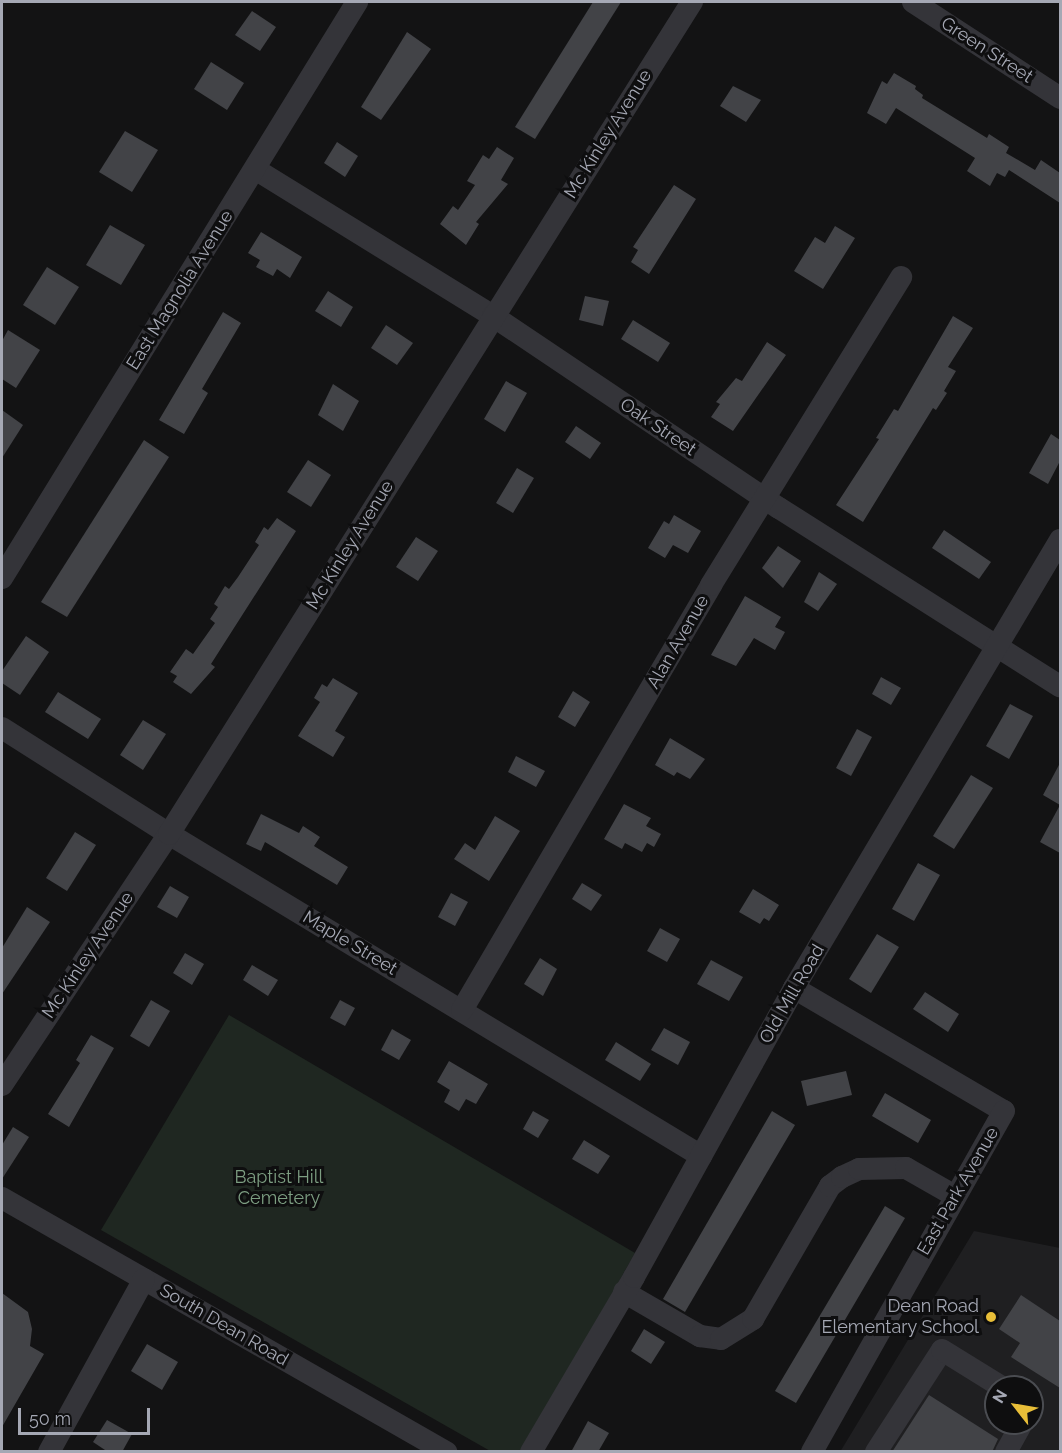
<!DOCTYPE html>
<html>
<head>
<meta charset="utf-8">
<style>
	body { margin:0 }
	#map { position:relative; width:1062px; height:1453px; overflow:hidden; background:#131314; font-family:Raleway,sans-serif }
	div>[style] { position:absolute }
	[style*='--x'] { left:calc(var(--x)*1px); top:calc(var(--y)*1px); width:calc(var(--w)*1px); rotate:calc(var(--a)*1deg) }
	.built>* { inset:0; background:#1f1f21 }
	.green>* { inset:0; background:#1f2721 }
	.building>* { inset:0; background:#424347 }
	.minor>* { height:22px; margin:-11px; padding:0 11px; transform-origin:11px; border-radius:11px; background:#343439 }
	.dots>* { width:16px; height:16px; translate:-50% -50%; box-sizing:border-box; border:3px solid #0e0e0f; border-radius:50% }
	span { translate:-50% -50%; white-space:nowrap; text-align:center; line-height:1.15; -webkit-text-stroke:6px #0e0e0f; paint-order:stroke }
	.street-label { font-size:18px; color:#a5a8b4 }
	.park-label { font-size:18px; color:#7d9e82 }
	.poi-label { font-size:18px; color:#a5a8b4 }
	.right { translate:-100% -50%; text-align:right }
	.frame { position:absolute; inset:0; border:3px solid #a5a8b4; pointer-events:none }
	.north { position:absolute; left:984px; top:1375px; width:60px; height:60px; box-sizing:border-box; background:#0e0e0f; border:2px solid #4a4c51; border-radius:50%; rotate:301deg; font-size:16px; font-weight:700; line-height:24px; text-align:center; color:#a5a8b4 }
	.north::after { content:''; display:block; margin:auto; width:21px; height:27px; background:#e8be38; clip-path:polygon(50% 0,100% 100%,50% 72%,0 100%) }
	.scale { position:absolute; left:18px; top:1408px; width:132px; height:27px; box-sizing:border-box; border:3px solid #a5a8b4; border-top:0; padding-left:8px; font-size:18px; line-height:21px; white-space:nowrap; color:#a5a8b4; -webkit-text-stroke:4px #0e0e0f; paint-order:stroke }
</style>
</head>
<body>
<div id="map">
	<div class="built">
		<div style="clip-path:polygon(evenodd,974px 1231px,1060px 1248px,1060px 1451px,840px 1452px,974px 1231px,996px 1387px,1032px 1387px,1032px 1423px,996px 1423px,996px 1387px)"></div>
	</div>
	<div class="green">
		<div style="clip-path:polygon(229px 1015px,635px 1253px,523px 1451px,492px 1452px,101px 1230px)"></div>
	</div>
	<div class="building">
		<div style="clip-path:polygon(593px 2px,621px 2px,535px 139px,515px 127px)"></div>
		<div style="clip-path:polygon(252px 11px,276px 27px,260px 51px,235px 35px)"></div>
		<div style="clip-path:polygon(407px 32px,431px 49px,381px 120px,361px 107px)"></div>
		<div style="clip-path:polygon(211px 62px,244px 83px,227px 110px,194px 89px)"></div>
		<div style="clip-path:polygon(894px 73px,916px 86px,915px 89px,923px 95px,922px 98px,987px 138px,989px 134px,1009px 147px,1006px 153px,1035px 170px,1041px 160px,1060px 173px,1060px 203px,1009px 170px,1005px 177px,997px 173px,990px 186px,967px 171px,975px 158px,896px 108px,886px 124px,867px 113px,882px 81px,887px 84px)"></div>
		<div style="clip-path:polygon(733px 86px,761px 100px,746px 122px,720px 106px)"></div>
		<div style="clip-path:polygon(125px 131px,158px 150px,132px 192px,99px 172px)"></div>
		<div style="clip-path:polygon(337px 142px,358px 156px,345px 177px,324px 163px)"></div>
		<div style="clip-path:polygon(497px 147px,514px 158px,501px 180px,508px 184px,476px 222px,479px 224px,466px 245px,440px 224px,453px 206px,458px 210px,475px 185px,467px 181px,483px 155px,489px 159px)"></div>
		<div style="clip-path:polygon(674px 185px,696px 199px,649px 274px,631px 262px,638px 250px,633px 247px)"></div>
		<div style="clip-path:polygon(110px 225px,145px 245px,121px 285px,86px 265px)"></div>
		<div style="clip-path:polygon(835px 226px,855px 238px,823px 289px,794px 271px,815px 237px,825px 243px)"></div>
		<div style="clip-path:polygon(261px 232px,302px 257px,290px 278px,277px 269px,273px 276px,256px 267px,260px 260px,248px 253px)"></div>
		<div style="clip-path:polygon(47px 267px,79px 287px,55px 325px,23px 305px)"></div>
		<div style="clip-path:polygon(328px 291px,353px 307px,341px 327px,315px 311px)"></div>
		<div style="clip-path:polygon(585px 296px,609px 301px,603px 326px,579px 320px)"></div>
		<div style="clip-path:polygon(223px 312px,241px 323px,202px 389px,208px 393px,184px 434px,159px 420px)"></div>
		<div style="clip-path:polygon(953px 316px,973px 328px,948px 367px,956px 371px,944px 391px,947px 393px,936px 410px,933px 408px,863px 522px,836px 505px,879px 439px,876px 438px,894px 409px,898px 411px)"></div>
		<div style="clip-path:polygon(633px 320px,670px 343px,658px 362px,621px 339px)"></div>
		<div style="clip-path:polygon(386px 325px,413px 343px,397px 365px,371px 348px)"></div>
		<div style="clip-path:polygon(8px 330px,40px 350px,16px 388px,2px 379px,2px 341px)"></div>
		<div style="clip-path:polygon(767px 342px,786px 355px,733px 431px,711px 417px,720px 404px,716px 402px,736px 378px,742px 381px)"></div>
		<div style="clip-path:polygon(506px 381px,527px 393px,505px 432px,484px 419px)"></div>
		<div style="clip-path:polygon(333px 384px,359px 401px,343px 431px,318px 415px)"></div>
		<div style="clip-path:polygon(2px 410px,23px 425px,2px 458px)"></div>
		<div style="clip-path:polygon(576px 426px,601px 443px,590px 459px,565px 442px)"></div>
		<div style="clip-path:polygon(1051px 434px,1060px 440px,1060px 461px,1048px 484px,1029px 473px)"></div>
		<div style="clip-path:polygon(144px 440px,169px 457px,67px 617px,41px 602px)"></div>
		<div style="clip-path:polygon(308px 460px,331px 475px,311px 507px,287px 492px)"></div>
		<div style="clip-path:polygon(517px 468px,534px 478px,513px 513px,496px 503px)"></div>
		<div style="clip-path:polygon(674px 515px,701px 531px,688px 553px,673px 545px,665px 558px,648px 548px,664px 521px,669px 524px)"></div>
		<div style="clip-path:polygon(277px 518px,296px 531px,211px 664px,215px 667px,191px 694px,173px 682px,177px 676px,170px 672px,186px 649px,193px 654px,215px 623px,210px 619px,218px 607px,214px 604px,225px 586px,229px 589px,238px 577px,259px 545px,255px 542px,264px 527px,268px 530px)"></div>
		<div style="clip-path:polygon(944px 530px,991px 562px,979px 579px,932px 548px)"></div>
		<div style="clip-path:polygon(416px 537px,438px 551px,418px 581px,396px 567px)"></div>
		<div style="clip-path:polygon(778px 546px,801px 561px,783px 588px,762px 568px)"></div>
		<div style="clip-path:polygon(819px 572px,837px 584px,818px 611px,804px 602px)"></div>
		<div style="clip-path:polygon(745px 596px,781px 617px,775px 627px,785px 632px,775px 650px,754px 638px,736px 666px,711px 655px)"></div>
		<div style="clip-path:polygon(26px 636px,49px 652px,20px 695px,2px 683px,2px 671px)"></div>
		<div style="clip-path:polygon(881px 677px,901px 688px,891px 705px,872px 694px)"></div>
		<div style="clip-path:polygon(333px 678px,358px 693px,335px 731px,345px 737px,333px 757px,298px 736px,320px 702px,314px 698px,322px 684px,327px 687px)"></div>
		<div style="clip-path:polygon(573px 691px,590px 702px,575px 727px,558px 717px)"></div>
		<div style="clip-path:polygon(58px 692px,101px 719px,88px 739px,45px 712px)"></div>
		<div style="clip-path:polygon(1010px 704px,1033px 716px,1009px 759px,986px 746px)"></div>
		<div style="clip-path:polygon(143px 720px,166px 734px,143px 770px,120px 755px)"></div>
		<div style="clip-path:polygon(857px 729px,872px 737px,851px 776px,836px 768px)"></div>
		<div style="clip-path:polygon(670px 738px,705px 759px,690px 779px,677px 772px,674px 776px,655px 765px)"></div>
		<div style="clip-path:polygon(516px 756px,545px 771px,536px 787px,508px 772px)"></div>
		<div style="clip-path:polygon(1060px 763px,1060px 805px,1043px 795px)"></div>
		<div style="clip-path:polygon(971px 775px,993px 788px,954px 849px,933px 836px)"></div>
		<div style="clip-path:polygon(624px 804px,651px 818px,646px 826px,661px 834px,654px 847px,647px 843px,642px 852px,625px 843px,622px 849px,604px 839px)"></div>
		<div style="clip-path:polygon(1060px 805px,1060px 853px,1040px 842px)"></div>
		<div style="clip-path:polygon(261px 814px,299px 833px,303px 826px,320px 837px,314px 846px,348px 867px,337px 885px,265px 842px,261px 851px,246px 844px)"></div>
		<div style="clip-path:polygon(495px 816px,520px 831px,489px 881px,454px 859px,465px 843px,475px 850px)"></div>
		<div style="clip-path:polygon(75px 832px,96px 845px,67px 891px,46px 878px)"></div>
		<div style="clip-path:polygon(918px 863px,940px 875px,914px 921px,892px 909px)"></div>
		<div style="clip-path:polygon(582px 883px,602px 895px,591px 911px,572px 899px)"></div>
		<div style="clip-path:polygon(170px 886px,189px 897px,177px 918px,157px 907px)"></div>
		<div style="clip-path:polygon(753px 889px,779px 905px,769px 921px,764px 918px,760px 924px,739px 912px)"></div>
		<div style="clip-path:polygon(451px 893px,468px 902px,455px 926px,438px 917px)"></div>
		<div style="clip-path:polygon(27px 907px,50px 922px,2px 994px,2px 948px)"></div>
		<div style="clip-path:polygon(660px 928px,680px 939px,667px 962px,647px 951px)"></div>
		<div style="clip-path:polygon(877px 934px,899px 947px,871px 993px,849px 979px)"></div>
		<div style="clip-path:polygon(185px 953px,204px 964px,192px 985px,173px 973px)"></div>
		<div style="clip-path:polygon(540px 958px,557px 969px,543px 996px,524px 984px)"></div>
		<div style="clip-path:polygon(711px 960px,743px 977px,729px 1001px,697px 984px)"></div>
		<div style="clip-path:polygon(252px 965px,278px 980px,268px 996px,243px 980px)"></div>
		<div style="clip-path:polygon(925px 992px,959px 1014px,948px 1032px,913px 1009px)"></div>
		<div style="clip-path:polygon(151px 1000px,170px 1011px,149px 1047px,130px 1036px)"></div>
		<div style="clip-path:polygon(340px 1000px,355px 1008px,345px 1026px,330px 1018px)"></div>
		<div style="clip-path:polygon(664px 1028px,690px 1042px,678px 1065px,651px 1050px)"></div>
		<div style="clip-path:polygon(392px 1029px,411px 1040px,399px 1060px,381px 1050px)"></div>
		<div style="clip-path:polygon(91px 1035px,114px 1048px,69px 1127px,48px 1114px,80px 1063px,76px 1060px)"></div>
		<div style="clip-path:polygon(616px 1042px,651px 1064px,640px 1081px,605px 1060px)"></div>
		<div style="clip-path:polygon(449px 1061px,488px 1084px,476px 1104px,466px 1099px,459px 1111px,444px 1102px,450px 1090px,437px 1082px)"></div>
		<div style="clip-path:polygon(846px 1071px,852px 1095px,807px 1106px,801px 1081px)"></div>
		<div style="clip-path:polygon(885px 1093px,931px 1120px,918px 1143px,872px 1116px)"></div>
		<div style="clip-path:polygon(533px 1111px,549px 1120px,538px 1138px,523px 1129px)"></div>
		<div style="clip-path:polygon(772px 1111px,795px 1125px,685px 1312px,663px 1299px)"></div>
		<div style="clip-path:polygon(13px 1127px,29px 1137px,2px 1179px,2px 1145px)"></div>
		<div style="clip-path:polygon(584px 1140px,610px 1156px,598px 1174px,572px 1159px)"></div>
		<div style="clip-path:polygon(885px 1206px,905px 1218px,796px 1403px,775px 1391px)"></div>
		<div style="clip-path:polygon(2px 1293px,28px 1312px,32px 1329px,30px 1346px,44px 1354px,2px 1427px)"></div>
		<div style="clip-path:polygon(1021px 1295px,1060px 1321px,1060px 1388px,1011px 1357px,1020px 1343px,999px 1329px)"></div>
		<div style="clip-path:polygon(644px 1329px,665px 1342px,651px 1364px,631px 1351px)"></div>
		<div style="clip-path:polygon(147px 1344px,178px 1362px,162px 1390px,131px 1371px)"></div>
		<div style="clip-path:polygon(929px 1395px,998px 1439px,992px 1452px,892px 1452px)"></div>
		<div style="clip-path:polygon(107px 1420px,132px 1434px,122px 1452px,108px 1452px,93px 1442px)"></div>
		<div style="clip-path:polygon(588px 1421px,609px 1433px,598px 1452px,571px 1452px)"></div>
	</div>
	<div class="minor">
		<div style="--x:913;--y:2;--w:176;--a:33.1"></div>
		<div style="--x:255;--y:169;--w:280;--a:31.7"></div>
		<div style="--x:493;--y:316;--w:344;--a:33.9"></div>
		<div style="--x:779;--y:508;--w:333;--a:32.4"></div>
		<div style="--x:2;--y:578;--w:677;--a:-58.35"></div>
		<div style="--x:2;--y:728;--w:198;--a:32.4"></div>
		<div style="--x:169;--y:834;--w:622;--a:31.18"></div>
		<div style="--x:794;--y:988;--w:243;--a:30.4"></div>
		<div style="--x:1004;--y:1111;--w:391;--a:119.4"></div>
		<div style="--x:462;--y:1010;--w:493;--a:-59.6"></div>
		<div style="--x:711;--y:585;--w:362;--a:-58.3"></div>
		<div style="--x:2;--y:1085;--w:301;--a:-56.4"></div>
		<div style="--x:169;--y:834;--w:983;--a:-57.85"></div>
		<div style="--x:2;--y:1198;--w:512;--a:29.77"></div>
		<div style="--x:624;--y:1292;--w:88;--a:30.1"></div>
		<div style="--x:700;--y:1336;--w:21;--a:8"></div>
		<div style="--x:721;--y:1339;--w:38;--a:-32"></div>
		<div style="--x:753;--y:1319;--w:154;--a:-59.9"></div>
		<div style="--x:830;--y:1186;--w:15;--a:-37"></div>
		<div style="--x:842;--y:1177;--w:19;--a:-25"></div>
		<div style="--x:859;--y:1169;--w:47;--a:-1.2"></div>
		<div style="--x:906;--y:1168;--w:56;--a:29.7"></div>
		<div style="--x:1032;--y:1406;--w:1;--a:90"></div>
		<div style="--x:49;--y:1452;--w:197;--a:-61.2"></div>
		<div style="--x:531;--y:1452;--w:203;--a:-59.5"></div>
		<div style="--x:634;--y:1277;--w:330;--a:-61"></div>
		<div style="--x:794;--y:988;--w:521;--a:-59.3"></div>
		<div style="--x:876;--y:1452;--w:121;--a:-57.1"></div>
		<div style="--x:942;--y:1350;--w:70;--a:31.7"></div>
		<div style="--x:1006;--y:1452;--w:33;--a:-61"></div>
	</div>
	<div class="dots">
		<div style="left:991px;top:1317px;background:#e8be38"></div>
	</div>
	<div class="street-label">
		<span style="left:987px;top:50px;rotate:33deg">Green Street</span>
		<span style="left:608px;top:134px;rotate:-58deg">Mc Kinley Avenue</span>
		<span style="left:180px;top:290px;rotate:-58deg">East Magnolia Avenue</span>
		<span style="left:658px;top:427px;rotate:34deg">Oak Street</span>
		<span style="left:350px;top:545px;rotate:-58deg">Mc Kinley Avenue</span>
		<span style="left:678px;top:642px;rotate:-60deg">Alan Avenue</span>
		<span style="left:350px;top:943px;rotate:31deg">Maple Street</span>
		<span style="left:88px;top:955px;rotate:-56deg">Mc Kinley Avenue</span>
		<span style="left:792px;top:994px;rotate:-60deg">Old Mill Road</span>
		<span style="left:958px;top:1191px;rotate:-60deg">East Park Avenue</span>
		<span style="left:224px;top:1325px;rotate:30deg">South Dean Road</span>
	</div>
	<div class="park-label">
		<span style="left:279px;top:1188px">Baptist Hill<br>Cemetery</span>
	</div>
	<div class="poi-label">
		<span class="right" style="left:979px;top:1317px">Dean Road<br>Elementary School</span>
	</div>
	<div class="frame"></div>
	<div class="north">N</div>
	<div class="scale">50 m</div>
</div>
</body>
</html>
